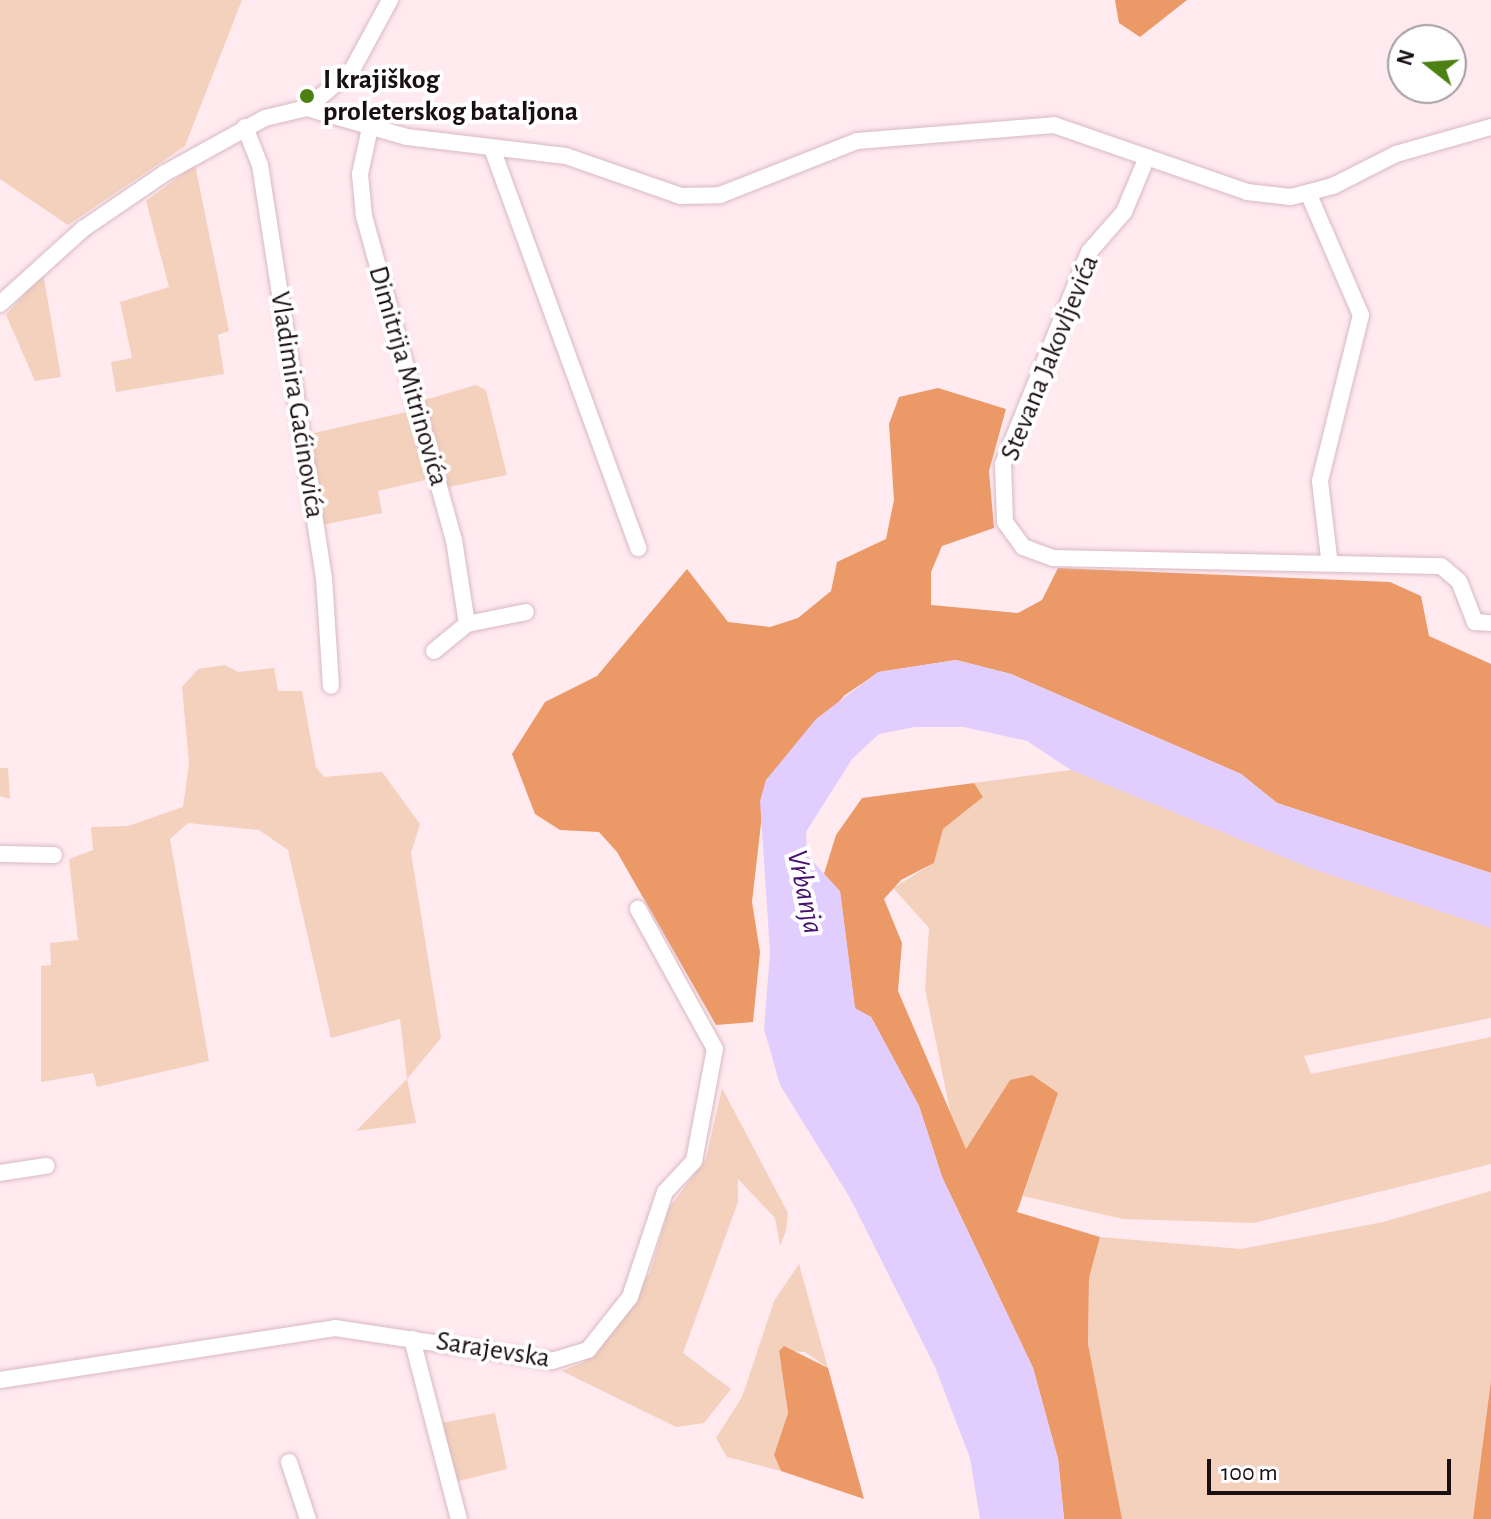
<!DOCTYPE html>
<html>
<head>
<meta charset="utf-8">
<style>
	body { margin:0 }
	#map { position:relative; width:1491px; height:1519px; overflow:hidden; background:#ffeaf0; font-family:"Alegreya Sans",sans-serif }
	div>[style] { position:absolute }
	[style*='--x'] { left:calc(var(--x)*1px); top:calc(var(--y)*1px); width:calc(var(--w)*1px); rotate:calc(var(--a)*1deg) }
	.green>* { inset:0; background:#f3d1bd }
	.forest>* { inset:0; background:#eb9967 }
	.water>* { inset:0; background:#e2cdff }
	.roads { filter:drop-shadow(0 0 2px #d9b9c2) drop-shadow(0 0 2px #d9b9c2) }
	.street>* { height:16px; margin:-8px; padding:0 8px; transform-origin:8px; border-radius:8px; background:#fff }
	.dots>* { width:22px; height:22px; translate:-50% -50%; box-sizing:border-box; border:4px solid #fefefe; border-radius:50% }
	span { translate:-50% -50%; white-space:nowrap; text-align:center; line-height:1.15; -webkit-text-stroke:8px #fefefe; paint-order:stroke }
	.poi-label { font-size:28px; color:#190e12; font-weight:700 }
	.left { translate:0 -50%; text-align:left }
	.street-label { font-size:28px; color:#190e12 }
	.water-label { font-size:30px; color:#450f6e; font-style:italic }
	.north { position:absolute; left:1387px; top:24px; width:80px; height:80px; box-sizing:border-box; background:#fefefe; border:2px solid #a29ea0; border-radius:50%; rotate:287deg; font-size:22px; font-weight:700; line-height:32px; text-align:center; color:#190e12 }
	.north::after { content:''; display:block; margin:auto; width:28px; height:36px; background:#4d8013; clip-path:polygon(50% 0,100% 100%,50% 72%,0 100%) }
	.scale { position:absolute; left:1207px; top:1459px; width:244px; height:36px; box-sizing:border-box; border:4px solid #190e12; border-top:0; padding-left:10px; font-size:24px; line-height:28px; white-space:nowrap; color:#190e12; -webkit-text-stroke:6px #fefefe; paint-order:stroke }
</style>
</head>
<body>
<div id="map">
	<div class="green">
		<div style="clip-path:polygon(0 0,242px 0,185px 146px,68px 225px,0 179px)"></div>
		<div style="clip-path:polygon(195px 165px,229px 331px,218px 335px,224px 374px,116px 392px,111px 362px,132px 358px,120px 302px,169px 287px,146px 201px)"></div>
		<div style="clip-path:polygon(43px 273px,61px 377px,35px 381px,6px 315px)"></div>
		<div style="clip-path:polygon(476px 385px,486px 390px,507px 475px,444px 488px,421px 401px)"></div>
		<div style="clip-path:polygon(411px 411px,429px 479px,378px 491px,382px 513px,322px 525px,309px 434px)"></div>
		<div style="clip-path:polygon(225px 665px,238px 672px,274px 668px,278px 691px,302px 691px,316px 767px,324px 777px,382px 772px,420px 824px,411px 853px,441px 1038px,407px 1079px,416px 1123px,356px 1131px,407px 1079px,400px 1019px,331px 1038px,288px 850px,259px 830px,188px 823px,170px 839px,209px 1061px,97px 1087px,93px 1073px,41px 1082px,41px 966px,51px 965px,50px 943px,78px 940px,69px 859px,93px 850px,91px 827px,128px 826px,183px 807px,189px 763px,182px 687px,198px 669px)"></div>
		<div style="clip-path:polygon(0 768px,8px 768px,10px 799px,0 796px)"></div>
		<div style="clip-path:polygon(1071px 770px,1310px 868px,1491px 928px,1491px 1018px,1304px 1056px,1311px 1074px,1491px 1037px,1491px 1164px,1254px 1223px,1123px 1219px,1023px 1196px,1058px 1093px,1010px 1080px,966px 1149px,952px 1120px,925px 989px,929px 928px,893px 888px,934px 863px,943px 829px,983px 797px,974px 783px)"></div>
		<div style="clip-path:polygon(722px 1088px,788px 1213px,786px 1231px,780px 1246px,775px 1218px,738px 1179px,738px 1202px,683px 1353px,731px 1389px,704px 1423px,676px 1427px,562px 1371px,584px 1362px,650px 1273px,669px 1208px,706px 1159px)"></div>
		<div style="clip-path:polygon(1491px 1191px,1491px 1380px,1473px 1519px,1122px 1519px,1088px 1344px,1089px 1278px,1100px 1237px,1241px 1249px,1383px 1222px)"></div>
		<div style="clip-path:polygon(799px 1264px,828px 1368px,805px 1352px,779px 1351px,788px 1413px,774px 1455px,781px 1471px,727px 1457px,716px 1438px,742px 1397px,774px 1301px)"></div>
		<div style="clip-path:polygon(495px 1413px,507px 1469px,455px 1482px,441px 1423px)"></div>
	</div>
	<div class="forest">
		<div style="clip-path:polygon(1115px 0,1187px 0,1140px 37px,1119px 23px)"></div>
		<div style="clip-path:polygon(938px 388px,1006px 409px,989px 471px,994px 528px,942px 546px,931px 572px,931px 605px,1018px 613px,1042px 600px,1058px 568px,1390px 582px,1421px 596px,1429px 636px,1491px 664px,1491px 873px,1277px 803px,1241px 774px,1011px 674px,956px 660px,879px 672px,845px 695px,766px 780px,752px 902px,760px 952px,753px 1022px,716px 1025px,617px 852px,599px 832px,560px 830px,535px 814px,512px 754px,545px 702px,597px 676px,687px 569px,728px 622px,770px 627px,798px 618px,831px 591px,837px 562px,886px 539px,894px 500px,889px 424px,899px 397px)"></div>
		<div style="clip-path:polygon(974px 783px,983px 797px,943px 829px,934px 863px,901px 880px,884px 899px,902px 943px,898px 991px,966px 1149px,1010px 1080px,1032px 1075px,1058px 1093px,1017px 1212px,1100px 1237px,1089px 1278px,1088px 1344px,1122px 1519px,1064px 1519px,1058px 1459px,1033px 1368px,942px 1177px,919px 1106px,871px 1017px,855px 1009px,840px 892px,823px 877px,836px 835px,862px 798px)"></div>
		<div style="clip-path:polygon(784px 1346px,828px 1368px,864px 1499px,781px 1471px,774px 1455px,788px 1413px,779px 1351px)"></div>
		<div style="clip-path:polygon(1491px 1380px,1491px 1519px,1473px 1519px)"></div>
	</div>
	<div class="water">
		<div style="clip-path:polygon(956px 660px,1011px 674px,1241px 774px,1277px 803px,1491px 873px,1491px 928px,1310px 868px,1071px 770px,1027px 741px,964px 727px,915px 727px,879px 734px,852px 759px,806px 832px,807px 855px,840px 891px,855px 1008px,871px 1017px,919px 1106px,942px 1177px,1033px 1368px,1058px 1459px,1064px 1519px,980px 1519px,970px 1458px,935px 1367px,850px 1198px,780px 1085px,764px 1029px,770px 952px,760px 801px,766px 780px,816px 719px,878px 672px)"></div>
	</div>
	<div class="roads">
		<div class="street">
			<div style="--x:307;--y:108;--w:59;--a:-40.2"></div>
			<div style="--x:352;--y:70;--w:80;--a:-61.5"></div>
			<div style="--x:245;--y:127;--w:41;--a:68.5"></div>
			<div style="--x:260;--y:165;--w:418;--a:81.2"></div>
			<div style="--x:324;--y:578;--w:108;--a:86.3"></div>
			<div style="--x:370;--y:128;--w:47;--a:102.3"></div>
			<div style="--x:360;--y:174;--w:42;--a:84.6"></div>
			<div style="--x:364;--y:216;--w:336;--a:74.5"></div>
			<div style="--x:454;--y:540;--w:85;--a:81.2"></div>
			<div style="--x:493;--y:151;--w:423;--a:69.9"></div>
			<div style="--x:1147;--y:157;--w:60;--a:112.7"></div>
			<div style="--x:1124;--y:212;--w:53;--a:131.2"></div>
			<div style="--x:1089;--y:252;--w:229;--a:112.1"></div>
			<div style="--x:1003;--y:464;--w:58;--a:88"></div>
			<div style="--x:1005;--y:522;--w:31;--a:54"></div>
			<div style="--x:1023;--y:547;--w:32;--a:20"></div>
			<div style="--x:1053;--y:558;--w:388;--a:1.2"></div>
			<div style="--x:1441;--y:566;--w:23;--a:40"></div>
			<div style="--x:1459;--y:581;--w:44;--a:68.7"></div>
			<div style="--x:1475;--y:622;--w:16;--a:4"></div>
			<div style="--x:1309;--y:195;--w:131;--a:66.6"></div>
			<div style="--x:1361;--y:315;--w:171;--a:103.9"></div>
			<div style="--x:1320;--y:481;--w:78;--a:83.3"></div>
			<div style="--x:0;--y:304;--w:112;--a:-42.1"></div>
			<div style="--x:83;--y:229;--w:99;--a:-34.3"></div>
			<div style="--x:165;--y:173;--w:114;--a:-28.8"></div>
			<div style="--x:265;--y:118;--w:43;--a:-13.4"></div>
			<div style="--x:307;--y:108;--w:104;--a:16.2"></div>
			<div style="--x:407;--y:137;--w:160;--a:6.8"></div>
			<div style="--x:566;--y:156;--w:122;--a:19.2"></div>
			<div style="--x:681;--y:196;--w:39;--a:-1"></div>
			<div style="--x:720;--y:195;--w:147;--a:-21.5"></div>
			<div style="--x:857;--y:141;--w:198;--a:-4.6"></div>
			<div style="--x:1054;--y:125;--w:204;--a:19.1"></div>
			<div style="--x:1247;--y:192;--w:44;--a:6.5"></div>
			<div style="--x:1291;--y:197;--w:43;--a:-14.7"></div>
			<div style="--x:1333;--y:186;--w:71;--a:-26.9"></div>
			<div style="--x:1396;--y:154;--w:99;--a:-15.9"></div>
			<div style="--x:434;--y:651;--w:43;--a:-39.3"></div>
			<div style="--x:467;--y:624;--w:60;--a:-11.5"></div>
			<div style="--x:0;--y:854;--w:54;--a:1.1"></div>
			<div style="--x:0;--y:1173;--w:47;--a:-8.7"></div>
			<div style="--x:412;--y:1339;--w:186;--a:75.4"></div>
			<div style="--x:0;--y:1380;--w:339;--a:-8.8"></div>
			<div style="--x:335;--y:1328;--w:219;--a:8.6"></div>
			<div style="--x:552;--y:1361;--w:38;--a:-17"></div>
			<div style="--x:588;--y:1350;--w:68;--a:-51.6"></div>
			<div style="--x:630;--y:1297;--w:111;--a:-71.6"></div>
			<div style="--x:665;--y:1192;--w:42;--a:-46.9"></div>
			<div style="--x:694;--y:1161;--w:114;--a:-79.4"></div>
			<div style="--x:715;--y:1049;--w:160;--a:-118.8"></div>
			<div style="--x:289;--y:1462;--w:60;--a:71.6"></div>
		</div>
	</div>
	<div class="dots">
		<div style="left:307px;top:96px;background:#4d8013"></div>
	</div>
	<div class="poi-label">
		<span class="left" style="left:323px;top:96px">I krajiškog<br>proleterskog bataljona</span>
	</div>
	<div class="street-label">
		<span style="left:1050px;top:358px;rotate:-68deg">Stevana Jakovljevića</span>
		<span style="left:408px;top:376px;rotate:74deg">Dimitrija Mitrinovića</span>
		<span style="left:297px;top:405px;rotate:81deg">Vladimira Gaćinovića</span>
		<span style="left:493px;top:1350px;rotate:9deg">Sarajevska</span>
	</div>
	<div class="water-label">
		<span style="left:805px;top:892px;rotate:78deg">Vrbanja</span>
	</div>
	<div class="north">N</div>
	<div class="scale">100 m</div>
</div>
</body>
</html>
